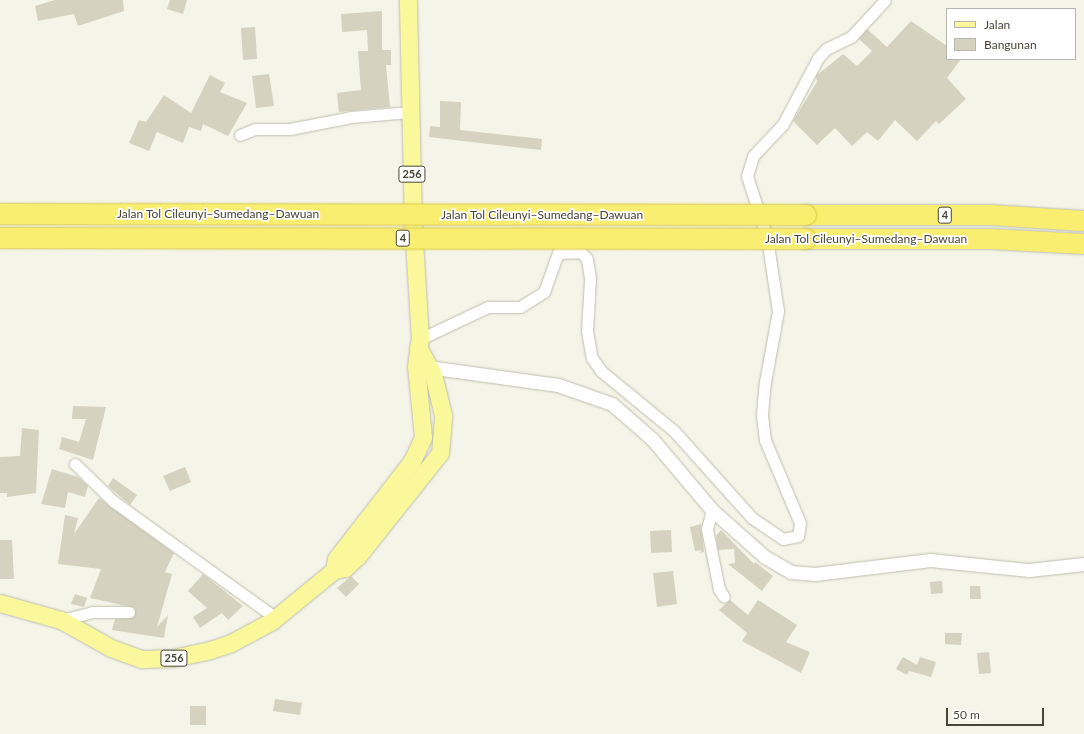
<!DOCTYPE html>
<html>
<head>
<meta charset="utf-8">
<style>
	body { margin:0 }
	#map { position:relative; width:1084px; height:734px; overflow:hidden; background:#f4f4e9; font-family:Lato,sans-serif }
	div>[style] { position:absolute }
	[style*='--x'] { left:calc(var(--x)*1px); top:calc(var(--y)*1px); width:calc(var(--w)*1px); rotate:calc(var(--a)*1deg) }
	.building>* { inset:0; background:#d5d2bf }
	.roads { filter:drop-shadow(0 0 1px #bfbeac) drop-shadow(0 0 1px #bfbeac) }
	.minor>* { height:11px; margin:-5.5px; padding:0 5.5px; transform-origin:5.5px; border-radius:5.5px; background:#fff }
	.tertiary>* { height:13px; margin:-6.5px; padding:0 6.5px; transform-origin:6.5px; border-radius:6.5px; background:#fff }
	.primary>* { height:17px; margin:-8.5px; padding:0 8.5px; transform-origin:8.5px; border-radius:8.5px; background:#fbf89c }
	.motorway>* { height:20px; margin:-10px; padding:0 10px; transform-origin:10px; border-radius:10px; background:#f9ee6f }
	.bridges { filter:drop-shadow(0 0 1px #d9c73f) drop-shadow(0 0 1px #d9c73f) }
	.motorway-bridge>* { height:20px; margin:-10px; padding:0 10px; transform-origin:10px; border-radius:10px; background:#f9ee6f }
	span { translate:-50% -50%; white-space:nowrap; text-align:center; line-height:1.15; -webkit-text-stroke:3.5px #fff; paint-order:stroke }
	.shield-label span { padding:1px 3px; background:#fff; border:1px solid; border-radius:3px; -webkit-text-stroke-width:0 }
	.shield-label { font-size:11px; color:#484538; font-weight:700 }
	.street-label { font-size:12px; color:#484538 }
	.legend { position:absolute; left:946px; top:8px; width:130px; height:52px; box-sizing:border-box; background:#fff; border:1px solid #b6b5af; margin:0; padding:5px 7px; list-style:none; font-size:12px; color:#484538 }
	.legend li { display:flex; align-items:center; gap:8px; height:20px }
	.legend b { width:20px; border:1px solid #b6b5af }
	.scale { position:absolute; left:946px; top:708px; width:98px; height:18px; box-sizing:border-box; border:2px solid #484538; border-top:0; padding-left:5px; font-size:12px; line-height:14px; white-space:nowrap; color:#484538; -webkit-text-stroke:3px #fff; paint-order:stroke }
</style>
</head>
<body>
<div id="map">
	<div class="building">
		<div style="clip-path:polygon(55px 0,123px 0,124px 11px,78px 26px,74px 14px,38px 21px,35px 6px)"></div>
		<div style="clip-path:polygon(170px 0,187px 0,183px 14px,167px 9px)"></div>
		<div style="clip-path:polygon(382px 11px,382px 50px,391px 50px,391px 65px,386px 65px,390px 107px,339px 112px,337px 93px,361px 90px,358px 51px,368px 51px,367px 30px,342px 32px,341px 14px)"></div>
		<div style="clip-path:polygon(911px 21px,947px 46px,947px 59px,961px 59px,947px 78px,966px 99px,939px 124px,936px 121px,917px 141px,895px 120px,878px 141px,867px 132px,852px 146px,835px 128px,817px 145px,793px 121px,817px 82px,816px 76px,843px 54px,857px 66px,872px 51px,859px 39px,867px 29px,887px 47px)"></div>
		<div style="clip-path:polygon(255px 27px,257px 59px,243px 60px,241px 28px)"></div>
		<div style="clip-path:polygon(269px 74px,274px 106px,256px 108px,252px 76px)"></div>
		<div style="clip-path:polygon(210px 75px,225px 83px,220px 92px,247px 103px,228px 136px,203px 124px,201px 131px,189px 127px,183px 143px,157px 132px,149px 151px,129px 143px,139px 120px,146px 122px,164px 95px,191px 113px)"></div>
		<div style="clip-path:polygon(440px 101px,461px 102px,460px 130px,542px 139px,541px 150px,429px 137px,430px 126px,440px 127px)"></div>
		<div style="clip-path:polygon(73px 406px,106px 407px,93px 460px,59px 449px,62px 437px,79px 442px,86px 419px,72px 419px)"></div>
		<div style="clip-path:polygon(22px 428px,39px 430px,36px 493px,7px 497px,7px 493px,0 493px,0 457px,20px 456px)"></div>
		<div style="clip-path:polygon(185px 467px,191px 482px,170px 491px,163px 476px)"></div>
		<div style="clip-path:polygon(52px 469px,78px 477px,88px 486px,85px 497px,68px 492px,65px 508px,41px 504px)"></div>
		<div style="clip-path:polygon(113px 478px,137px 495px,130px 505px,108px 486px)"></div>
		<div style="clip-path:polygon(99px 498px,174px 553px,165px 572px,172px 574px,157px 627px,168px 615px,164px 638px,112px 630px,115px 619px,132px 618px,135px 608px,90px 598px,101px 569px,58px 564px,65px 515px,78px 518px,74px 534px)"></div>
		<div style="clip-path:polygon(701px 524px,704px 552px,699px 553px,702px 550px,695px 551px,690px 527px)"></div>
		<div style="clip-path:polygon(671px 530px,672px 552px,651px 553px,650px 531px)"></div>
		<div style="clip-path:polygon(721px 530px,754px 564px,755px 562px,773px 576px,762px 591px,728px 564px,735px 563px,734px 549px,718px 550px,716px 536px)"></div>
		<div style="clip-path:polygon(0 540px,12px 540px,14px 579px,0 579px)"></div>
		<div style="clip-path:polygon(673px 571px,677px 604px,657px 607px,653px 573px)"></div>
		<div style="clip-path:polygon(203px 574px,243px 606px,228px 620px,222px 613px,200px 628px,193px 617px,207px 608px,188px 591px)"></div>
		<div style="clip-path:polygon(351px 576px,359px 584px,346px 597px,337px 588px)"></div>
		<div style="clip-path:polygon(942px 581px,943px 593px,931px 594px,930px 582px)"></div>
		<div style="clip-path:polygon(970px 586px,980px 586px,981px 599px,970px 599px)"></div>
		<div style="clip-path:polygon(75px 594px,87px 598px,84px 607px,71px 604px)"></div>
		<div style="clip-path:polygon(730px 600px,748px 615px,758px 600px,797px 625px,786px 642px,810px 652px,801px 673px,742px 641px,747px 633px,719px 610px)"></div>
		<div style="clip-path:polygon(945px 633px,962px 633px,961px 645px,945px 644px)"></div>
		<div style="clip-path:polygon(989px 652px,991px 673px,979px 674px,977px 653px)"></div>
		<div style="clip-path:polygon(903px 657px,917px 665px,920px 657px,936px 662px,931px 677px,909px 671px,907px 675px,896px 669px)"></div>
		<div style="clip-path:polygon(275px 699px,302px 703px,300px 715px,273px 711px)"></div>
		<div style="clip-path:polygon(190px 706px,206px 706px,206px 725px,190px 725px)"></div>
	</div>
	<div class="roads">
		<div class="minor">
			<div style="--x:240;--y:135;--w:16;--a:-22"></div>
			<div style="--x:255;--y:129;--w:35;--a:0"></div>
			<div style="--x:290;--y:129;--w:62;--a:-11.1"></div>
			<div style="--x:351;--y:117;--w:59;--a:-4.8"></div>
			<div style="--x:420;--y:339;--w:75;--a:-25.2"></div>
			<div style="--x:488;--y:307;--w:32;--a:0"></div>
			<div style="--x:520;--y:307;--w:28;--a:-32"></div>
			<div style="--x:544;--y:292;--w:41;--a:-70.3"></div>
			<div style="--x:558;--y:253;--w:23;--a:-2"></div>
			<div style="--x:581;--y:252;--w:9;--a:49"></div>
			<div style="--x:587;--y:259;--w:20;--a:81"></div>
			<div style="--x:590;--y:279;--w:52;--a:93.3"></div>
			<div style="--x:587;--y:331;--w:27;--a:80"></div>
			<div style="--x:592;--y:358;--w:16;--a:55"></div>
			<div style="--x:601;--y:371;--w:94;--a:39.4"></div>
			<div style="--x:674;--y:431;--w:117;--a:48.1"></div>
			<div style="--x:752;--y:518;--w:37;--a:34"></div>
			<div style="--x:783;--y:539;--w:15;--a:-11"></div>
			<div style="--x:798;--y:536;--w:13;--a:-81"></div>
			<div style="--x:800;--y:523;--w:90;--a:-112.9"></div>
			<div style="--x:765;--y:440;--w:26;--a:-97"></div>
			<div style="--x:762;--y:414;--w:32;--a:-85"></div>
			<div style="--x:765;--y:382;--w:72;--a:-79.6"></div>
			<div style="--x:778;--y:311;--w:74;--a:-98.6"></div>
			<div style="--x:767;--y:238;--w:65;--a:-107.9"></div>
			<div style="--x:747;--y:176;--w:21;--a:-73"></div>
			<div style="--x:753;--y:156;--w:44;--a:-46.8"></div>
			<div style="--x:783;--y:124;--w:75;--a:-62.1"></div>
			<div style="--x:818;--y:58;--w:12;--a:-48"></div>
			<div style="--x:826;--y:49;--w:28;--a:-26"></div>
			<div style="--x:851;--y:37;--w:50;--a:-47.4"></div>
			<div style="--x:75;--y:464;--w:53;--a:44.2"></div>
			<div style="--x:113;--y:501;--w:201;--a:35.7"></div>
			<div style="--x:712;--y:510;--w:20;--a:105"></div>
			<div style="--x:707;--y:529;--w:61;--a:78.7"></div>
			<div style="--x:719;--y:589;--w:9;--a:58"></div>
			<div style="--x:61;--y:620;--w:33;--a:-14"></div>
			<div style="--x:93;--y:612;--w:36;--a:0"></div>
		</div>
		<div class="tertiary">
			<div style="--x:421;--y:366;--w:138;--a:7.9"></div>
			<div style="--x:558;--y:385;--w:57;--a:19.4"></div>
			<div style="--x:612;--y:404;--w:53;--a:41.2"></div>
			<div style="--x:652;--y:439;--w:93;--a:49.8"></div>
			<div style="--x:712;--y:510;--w:71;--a:41.6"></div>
			<div style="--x:765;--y:557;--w:30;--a:30"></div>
			<div style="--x:791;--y:572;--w:24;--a:5"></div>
			<div style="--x:815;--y:574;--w:116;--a:-6.9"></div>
			<div style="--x:930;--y:560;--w:100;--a:5.8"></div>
			<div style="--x:1029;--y:570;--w:55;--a:-6.2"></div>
		</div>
		<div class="primary">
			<div style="--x:334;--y:570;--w:11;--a:-80"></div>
			<div style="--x:336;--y:559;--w:124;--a:-52.2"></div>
			<div style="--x:412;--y:461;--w:26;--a:-65"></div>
			<div style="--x:423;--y:437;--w:71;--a:-95.6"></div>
			<div style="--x:416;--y:366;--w:27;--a:-82"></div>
			<div style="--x:420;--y:339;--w:114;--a:-93.5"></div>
			<div style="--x:413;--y:225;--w:225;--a:-91.3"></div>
			<div style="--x:0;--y:603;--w:63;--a:15.6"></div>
			<div style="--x:61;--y:620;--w:57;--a:29.2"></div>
			<div style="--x:111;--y:648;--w:33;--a:20"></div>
			<div style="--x:142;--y:659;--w:31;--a:-2"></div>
			<div style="--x:173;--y:658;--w:38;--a:-12"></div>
			<div style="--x:210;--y:650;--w:22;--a:-18"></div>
			<div style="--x:231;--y:643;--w:47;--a:-28.2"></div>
			<div style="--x:272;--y:621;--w:80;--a:-39.4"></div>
			<div style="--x:334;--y:570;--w:11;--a:-10"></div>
			<div style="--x:345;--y:568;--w:18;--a:-43"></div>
			<div style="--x:358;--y:556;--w:132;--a:-51.5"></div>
			<div style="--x:440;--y:453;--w:38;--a:-85"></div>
			<div style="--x:443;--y:415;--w:42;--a:-103.7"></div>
			<div style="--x:433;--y:374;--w:31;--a:-119"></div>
		</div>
		<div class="motorway">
			<div style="--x:806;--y:215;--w:185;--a:0"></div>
			<div style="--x:991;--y:215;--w:93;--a:3.7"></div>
			<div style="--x:806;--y:239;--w:185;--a:0"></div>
			<div style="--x:991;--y:239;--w:93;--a:3.1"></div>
		</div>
	</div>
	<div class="bridges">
		<div class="motorway-bridge">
			<div style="--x:0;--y:214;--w:806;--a:0.07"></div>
			<div style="--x:0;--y:238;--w:806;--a:0.07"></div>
		</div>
	</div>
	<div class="shield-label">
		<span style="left:412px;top:174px">256</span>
		<span style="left:945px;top:215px">4</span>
		<span style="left:403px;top:238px">4</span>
		<span style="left:174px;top:658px">256</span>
	</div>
	<div class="street-label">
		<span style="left:218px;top:214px">Jalan Tol Cileunyi–Sumedang–Dawuan</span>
		<span style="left:542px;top:215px">Jalan Tol Cileunyi–Sumedang–Dawuan</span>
		<span style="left:866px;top:239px">Jalan Tol Cileunyi–Sumedang–Dawuan</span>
	</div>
	<ul class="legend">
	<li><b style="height:5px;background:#fbf89c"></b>Jalan</li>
	<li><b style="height:11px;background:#d5d2bf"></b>Bangunan</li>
	</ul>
	<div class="scale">50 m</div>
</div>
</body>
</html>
